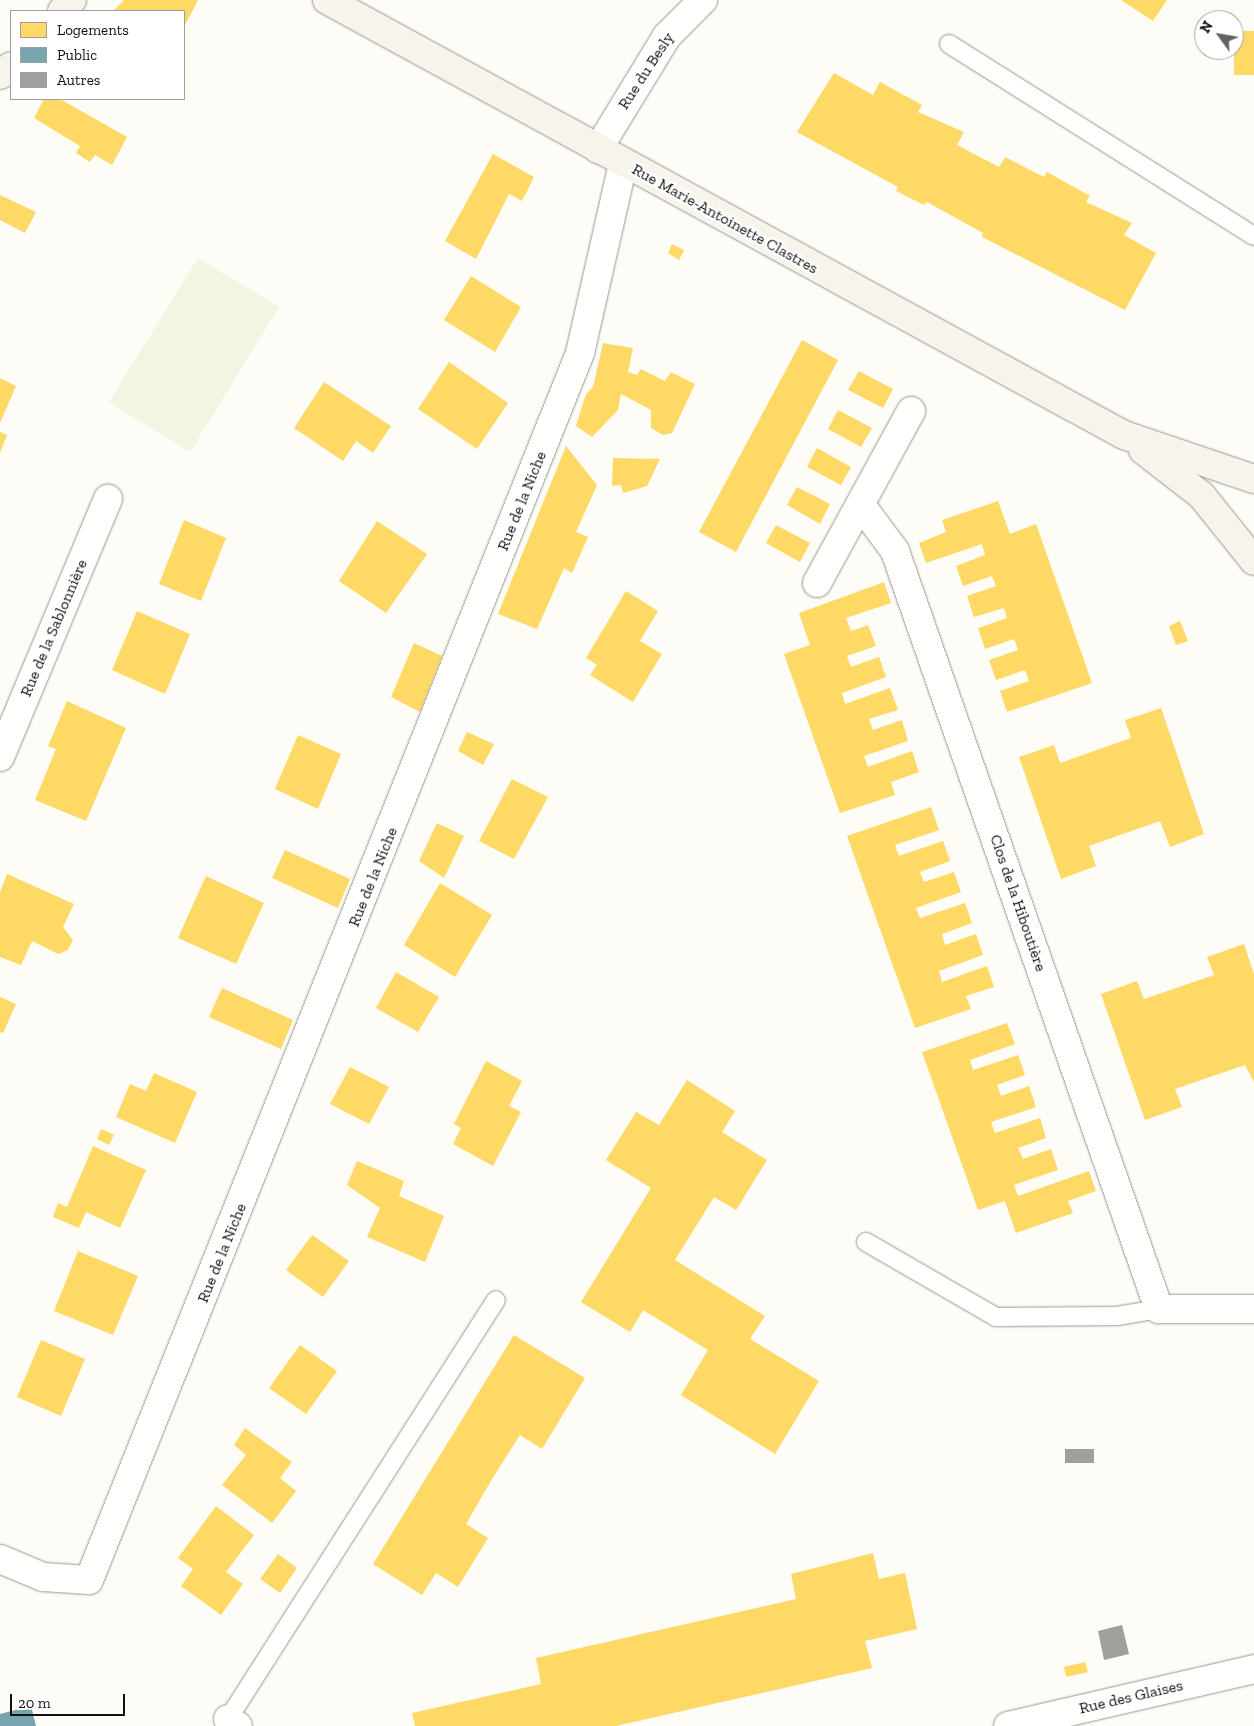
<!DOCTYPE html>
<html>
<head>
<meta charset="utf-8">
<style>
	body { margin:0 }
	#map { position:relative; width:1254px; height:1726px; overflow:hidden; background:#fdfcf7; font-family:"Zilla Slab",serif }
	div>[style] { position:absolute }
	[style*='--x'] { left:calc(var(--x)*1px); top:calc(var(--y)*1px); width:calc(var(--w)*1px); rotate:calc(var(--a)*1deg) }
	.pitch>* { inset:0; background:#f0f6e1 }
	.homes>* { inset:0; background:#ffd966 }
	.public>* { inset:0; background:#76a5af }
	.building>* { inset:0; background:#a19f9c }
	.roads { filter:drop-shadow(0 0 1px #979795) drop-shadow(0 0 1px #979795) }
	.lane>* { height:18px; margin:-9px; padding:0 9px; transform-origin:9px; border-radius:9px; background:#fffffe }
	.street>* { height:28px; margin:-14px; padding:0 14px; transform-origin:14px; border-radius:14px; background:#fffffe }
	.secondary>* { height:28px; margin:-14px; padding:0 14px; transform-origin:14px; border-radius:14px; background:#f6f4eb }
	span { translate:-50% -50%; white-space:nowrap; text-align:center; line-height:1.15; -webkit-text-stroke:5px #fff; paint-order:stroke }
	.street-label { font-size:16px; color:#111 }
	.legend { position:absolute; left:10px; top:10px; width:175px; height:90px; box-sizing:border-box; background:#fff; border:1px solid #a0a0a0; margin:0; padding:6px 9px; list-style:none; font-size:15px; color:#111 }
	.legend li { display:flex; align-items:center; gap:10px; height:25px }
	.legend b { width:25px; border:1px solid #a0a0a0 }
	.north { position:absolute; left:1194px; top:10px; width:50px; height:50px; box-sizing:border-box; background:#fff; border:1px solid #a0a0a0; border-radius:50%; rotate:302deg; font-size:14px; font-weight:700; line-height:20px; text-align:center; color:#111 }
	.north::after { content:''; display:block; margin:auto; width:18px; height:22px; background:#646362; clip-path:polygon(50% 0,100% 100%,50% 72%,0 100%) }
	.scale { position:absolute; left:10px; top:1694px; width:115px; height:22px; box-sizing:border-box; border:2px solid #111; border-top:0; padding-left:6px; font-size:15px; line-height:18px; white-space:nowrap; color:#111; -webkit-text-stroke:4px #fff; paint-order:stroke }
</style>
</head>
<body>
<div id="map">
	<div class="pitch">
		<div style="clip-path:polygon(198px 258px,279px 307px,190px 452px,109px 402px)"></div>
	</div>
	<div class="homes">
		<div style="clip-path:polygon(124px 0,198px 0,184px 27px,184px 11px,113px 11px)"></div>
		<div style="clip-path:polygon(1121px 0,1167px 0,1153px 21px)"></div>
		<div style="clip-path:polygon(1234px 31px,1254px 31px,1254px 75px,1234px 75px)"></div>
		<div style="clip-path:polygon(834px 73px,873px 95px,880px 82px,922px 105px,918px 112px,964px 132px,957px 145px,999px 167px,1005px 157px,1044px 177px,1047px 172px,1090px 196px,1086px 202px,1132px 223px,1124px 235px,1156px 253px,1125px 310px,982px 237px,983px 233px,927px 202px,924px 205px,896px 191px,898px 187px,797px 132px)"></div>
		<div style="clip-path:polygon(44px 99px,60px 99px,127px 137px,112px 165px,95px 155px,90px 162px,76px 153px,80px 146px,34px 118px)"></div>
		<div style="clip-path:polygon(493px 154px,534px 177px,522px 201px,509px 194px,476px 259px,445px 241px)"></div>
		<div style="clip-path:polygon(0 195px,36px 212px,25px 233px,0 220px)"></div>
		<div style="clip-path:polygon(672px 244px,684px 250px,679px 260px,668px 253px)"></div>
		<div style="clip-path:polygon(471px 276px,521px 307px,495px 352px,444px 320px)"></div>
		<div style="clip-path:polygon(802px 340px,838px 360px,736px 552px,699px 532px)"></div>
		<div style="clip-path:polygon(603px 343px,633px 348px,628px 372px,637px 375px,641px 369px,665px 381px,671px 372px,695px 384px,672px 433px,663px 435px,651px 428px,651px 410px,621px 394px,618px 410px,592px 437px,576px 426px,586px 394px,593px 387px)"></div>
		<div style="clip-path:polygon(449px 362px,508px 403px,477px 449px,418px 409px)"></div>
		<div style="clip-path:polygon(859px 371px,893px 389px,883px 408px,848px 390px)"></div>
		<div style="clip-path:polygon(0 378px,16px 386px,0 423px)"></div>
		<div style="clip-path:polygon(324px 382px,391px 426px,373px 453px,356px 441px,343px 461px,294px 428px)"></div>
		<div style="clip-path:polygon(838px 410px,872px 428px,861px 447px,828px 429px)"></div>
		<div style="clip-path:polygon(0 432px,7px 435px,0 453px)"></div>
		<div style="clip-path:polygon(566px 446px,597px 485px,576px 532px,588px 537px,572px 573px,564px 568px,537px 629px,498px 614px)"></div>
		<div style="clip-path:polygon(817px 448px,851px 467px,841px 485px,807px 467px)"></div>
		<div style="clip-path:polygon(613px 458px,660px 459px,647px 486px,623px 493px,621px 485px,612px 486px)"></div>
		<div style="clip-path:polygon(797px 487px,830px 504px,820px 524px,787px 505px)"></div>
		<div style="clip-path:polygon(998px 501px,1010px 534px,1036px 524px,1092px 683px,1007px 712px,1000px 691px,1029px 681px,1025px 670px,996px 680px,989px 660px,1018px 650px,1014px 639px,985px 649px,978px 628px,1007px 618px,1004px 608px,974px 617px,967px 596px,996px 586px,992px 576px,963px 586px,956px 566px,985px 555px,982px 544px,926px 563px,919px 543px,946px 532px,942px 520px)"></div>
		<div style="clip-path:polygon(184px 520px,226px 538px,201px 601px,159px 584px)"></div>
		<div style="clip-path:polygon(377px 521px,427px 554px,386px 613px,339px 581px)"></div>
		<div style="clip-path:polygon(776px 525px,810px 543px,800px 562px,766px 543px)"></div>
		<div style="clip-path:polygon(884px 582px,891px 603px,846px 618px,851px 631px,868px 625px,876px 646px,847px 656px,851px 667px,879px 657px,886px 677px,842px 693px,845px 704px,890px 688px,898px 710px,869px 719px,873px 730px,902px 720px,908px 741px,864px 756px,868px 767px,912px 751px,919px 772px,891px 782px,895px 795px,840px 813px,784px 654px,810px 645px,799px 613px)"></div>
		<div style="clip-path:polygon(626px 591px,658px 611px,640px 641px,662px 654px,633px 702px,590px 675px,597px 665px,586px 658px)"></div>
		<div style="clip-path:polygon(137px 611px,190px 634px,165px 694px,112px 670px)"></div>
		<div style="clip-path:polygon(1180px 621px,1188px 641px,1176px 645px,1169px 626px)"></div>
		<div style="clip-path:polygon(414px 643px,442px 656px,420px 712px,391px 697px)"></div>
		<div style="clip-path:polygon(67px 701px,126px 728px,86px 821px,35px 800px,56px 749px,48px 746px)"></div>
		<div style="clip-path:polygon(1161px 708px,1204px 834px,1170px 847px,1160px 821px,1089px 846px,1096px 866px,1061px 879px,1019px 757px,1054px 745px,1060px 763px,1131px 738px,1125px 720px)"></div>
		<div style="clip-path:polygon(467px 732px,494px 744px,483px 765px,458px 751px)"></div>
		<div style="clip-path:polygon(298px 735px,341px 754px,318px 809px,275px 789px)"></div>
		<div style="clip-path:polygon(512px 779px,548px 797px,514px 859px,479px 841px)"></div>
		<div style="clip-path:polygon(931px 807px,939px 830px,895px 845px,899px 856px,943px 841px,950px 861px,920px 872px,924px 882px,954px 872px,961px 892px,916px 908px,920px 918px,965px 903px,972px 923px,942px 934px,945px 945px,976px 934px,983px 955px,939px 971px,942px 982px,987px 966px,994px 987px,966px 996px,971px 1009px,915px 1028px,847px 836px)"></div>
		<div style="clip-path:polygon(437px 823px,464px 836px,444px 878px,419px 861px)"></div>
		<div style="clip-path:polygon(285px 850px,350px 879px,338px 908px,272px 878px)"></div>
		<div style="clip-path:polygon(7px 874px,74px 904px,63px 927px,73px 940px,68px 950px,58px 954px,32px 941px,21px 965px,0 957px,0 892px)"></div>
		<div style="clip-path:polygon(206px 876px,264px 903px,236px 964px,178px 938px)"></div>
		<div style="clip-path:polygon(440px 883px,492px 915px,455px 977px,404px 945px)"></div>
		<div style="clip-path:polygon(1244px 944px,1254px 974px,1254px 1082px,1245px 1065px,1175px 1089px,1182px 1107px,1145px 1120px,1101px 994px,1137px 981px,1144px 999px,1214px 975px,1207px 957px)"></div>
		<div style="clip-path:polygon(396px 972px,439px 997px,418px 1032px,376px 1008px)"></div>
		<div style="clip-path:polygon(222px 988px,293px 1020px,281px 1049px,209px 1017px)"></div>
		<div style="clip-path:polygon(0 997px,16px 1004px,3px 1033px,0 1032px)"></div>
		<div style="clip-path:polygon(1007px 1023px,1015px 1044px,970px 1060px,973px 1070px,1018px 1055px,1025px 1075px,997px 1085px,1001px 1096px,1029px 1086px,1036px 1107px,991px 1122px,995px 1133px,1040px 1118px,1046px 1138px,1018px 1148px,1023px 1159px,1051px 1149px,1058px 1170px,1014px 1185px,1018px 1196px,1089px 1171px,1096px 1191px,1068px 1201px,1073px 1213px,1016px 1233px,1005px 1201px,978px 1210px,922px 1052px)"></div>
		<div style="clip-path:polygon(486px 1061px,522px 1081px,509px 1106px,521px 1112px,493px 1166px,453px 1144px,461px 1128px,454px 1124px)"></div>
		<div style="clip-path:polygon(350px 1067px,389px 1087px,369px 1124px,330px 1104px)"></div>
		<div style="clip-path:polygon(154px 1073px,197px 1092px,175px 1143px,116px 1117px,130px 1084px,146px 1091px)"></div>
		<div style="clip-path:polygon(687px 1080px,735px 1111px,722px 1132px,767px 1160px,736px 1210px,714px 1197px,675px 1260px,765px 1316px,750px 1339px,819px 1381px,775px 1454px,681px 1395px,708px 1350px,643px 1310px,630px 1332px,581px 1302px,651px 1188px,606px 1160px,636px 1112px,659px 1125px)"></div>
		<div style="clip-path:polygon(101px 1129px,114px 1135px,109px 1145px,97px 1139px)"></div>
		<div style="clip-path:polygon(93px 1146px,146px 1170px,120px 1228px,86px 1212px,79px 1228px,53px 1217px,58px 1203px,67px 1207px)"></div>
		<div style="clip-path:polygon(357px 1161px,404px 1181px,399px 1196px,444px 1216px,425px 1262px,367px 1237px,380px 1208px,347px 1185px)"></div>
		<div style="clip-path:polygon(312px 1235px,349px 1261px,323px 1297px,286px 1270px)"></div>
		<div style="clip-path:polygon(78px 1251px,138px 1276px,113px 1335px,54px 1311px)"></div>
		<div style="clip-path:polygon(514px 1335px,585px 1378px,542px 1449px,520px 1435px,492px 1479px,466px 1524px,488px 1538px,458px 1587px,436px 1573px,422px 1595px,373px 1564px)"></div>
		<div style="clip-path:polygon(41px 1340px,85px 1359px,61px 1416px,17px 1397px)"></div>
		<div style="clip-path:polygon(300px 1345px,337px 1371px,306px 1414px,269px 1388px)"></div>
		<div style="clip-path:polygon(245px 1428px,292px 1462px,280px 1478px,296px 1491px,272px 1523px,222px 1485px,246px 1455px,234px 1445px)"></div>
		<div style="clip-path:polygon(216px 1506px,254px 1535px,226px 1572px,243px 1584px,221px 1615px,181px 1586px,193px 1569px,178px 1558px)"></div>
		<div style="clip-path:polygon(873px 1553px,879px 1579px,905px 1573px,917px 1629px,865px 1641px,872px 1668px,616px 1726px,415px 1726px,412px 1713px,541px 1684px,536px 1658px,796px 1599px,791px 1574px)"></div>
		<div style="clip-path:polygon(278px 1554px,297px 1568px,280px 1593px,260px 1579px)"></div>
		<div style="clip-path:polygon(1085px 1662px,1088px 1672px,1066px 1677px,1064px 1667px)"></div>
	</div>
	<div class="public">
		<div style="clip-path:polygon(31px 1706px,36px 1726px,0 1726px,0 1714px)"></div>
	</div>
	<div class="building">
		<div style="clip-path:polygon(1065px 1449px,1094px 1449px,1094px 1463px,1065px 1463px)"></div>
		<div style="clip-path:polygon(1122px 1625px,1129px 1654px,1104px 1660px,1098px 1631px)"></div>
	</div>
	<div class="roads">
		<div class="lane">
			<div style="--x:949;--y:44;--w:360;--a:32.2"></div>
			<div style="--x:866;--y:1242;--w:150;--a:30"></div>
			<div style="--x:996;--y:1317;--w:121;--a:-0.5"></div>
			<div style="--x:1117;--y:1316;--w:43;--a:-9.5"></div>
			<div style="--x:228;--y:1719;--w:497;--a:-57.4"></div>
		</div>
		<div class="street">
			<div style="--x:598;--y:149;--w:132;--a:-58.6"></div>
			<div style="--x:667;--y:36;--w:51;--a:-45"></div>
			<div style="--x:861;--y:505;--w:57;--a:53.5"></div>
			<div style="--x:895;--y:551;--w:803;--a:70.8"></div>
			<div style="--x:1159;--y:1309;--w:95;--a:0"></div>
			<div style="--x:817;--y:583;--w:196;--a:-61.3"></div>
			<div style="--x:0;--y:757;--w:280;--a:-67.3"></div>
			<div style="--x:0;--y:1559;--w:47;--a:22.7"></div>
			<div style="--x:43;--y:1577;--w:46;--a:3.7"></div>
			<div style="--x:89;--y:1580;--w:1322;--a:-68.19"></div>
			<div style="--x:580;--y:353;--w:195;--a:-77.2"></div>
			<div style="--x:228;--y:1719;--w:12;--a:35"></div>
			<div style="--x:1008;--y:1726;--w:253;--a:-13"></div>
		</div>
		<div class="secondary">
			<div style="--x:327;--y:0;--w:908;--a:28.63"></div>
			<div style="--x:1124;--y:435;--w:137;--a:18.7"></div>
			<div style="--x:62;--y:11;--w:15;--a:-48"></div>
			<div style="--x:0;--y:75;--w:14;--a:-39"></div>
			<div style="--x:1143;--y:450;--w:75;--a:37.9"></div>
			<div style="--x:1202;--y:496;--w:83;--a:51.3"></div>
		</div>
	</div>
	<div class="street-label">
		<span style="left:646px;top:71px;rotate:-57deg">Rue du Besly</span>
		<span style="left:725px;top:219px;rotate:29deg">Rue Marie-Antoinette Clastres</span>
		<span style="left:522px;top:501px;rotate:-68deg">Rue de la Niche</span>
		<span style="left:54px;top:628px;rotate:-67deg">Rue de la Sablonnière</span>
		<span style="left:373px;top:877px;rotate:-68deg">Rue de la Niche</span>
		<span style="left:1018px;top:903px;rotate:71deg">Clos de la Hiboutière</span>
		<span style="left:222px;top:1253px;rotate:-68deg">Rue de la Niche</span>
		<span style="left:1131px;top:1697px;rotate:-13deg">Rue des Glaises</span>
	</div>
	<ul class="legend">
	<li><b style="height:14px;background:#ffd966"></b>Logements</li>
	<li><b style="height:14px;background:#76a5af"></b>Public</li>
	<li><b style="height:14px;background:#a19f9c"></b>Autres</li>
	</ul>
	<div class="north">N</div>
	<div class="scale">20 m</div>
</div>
</body>
</html>
